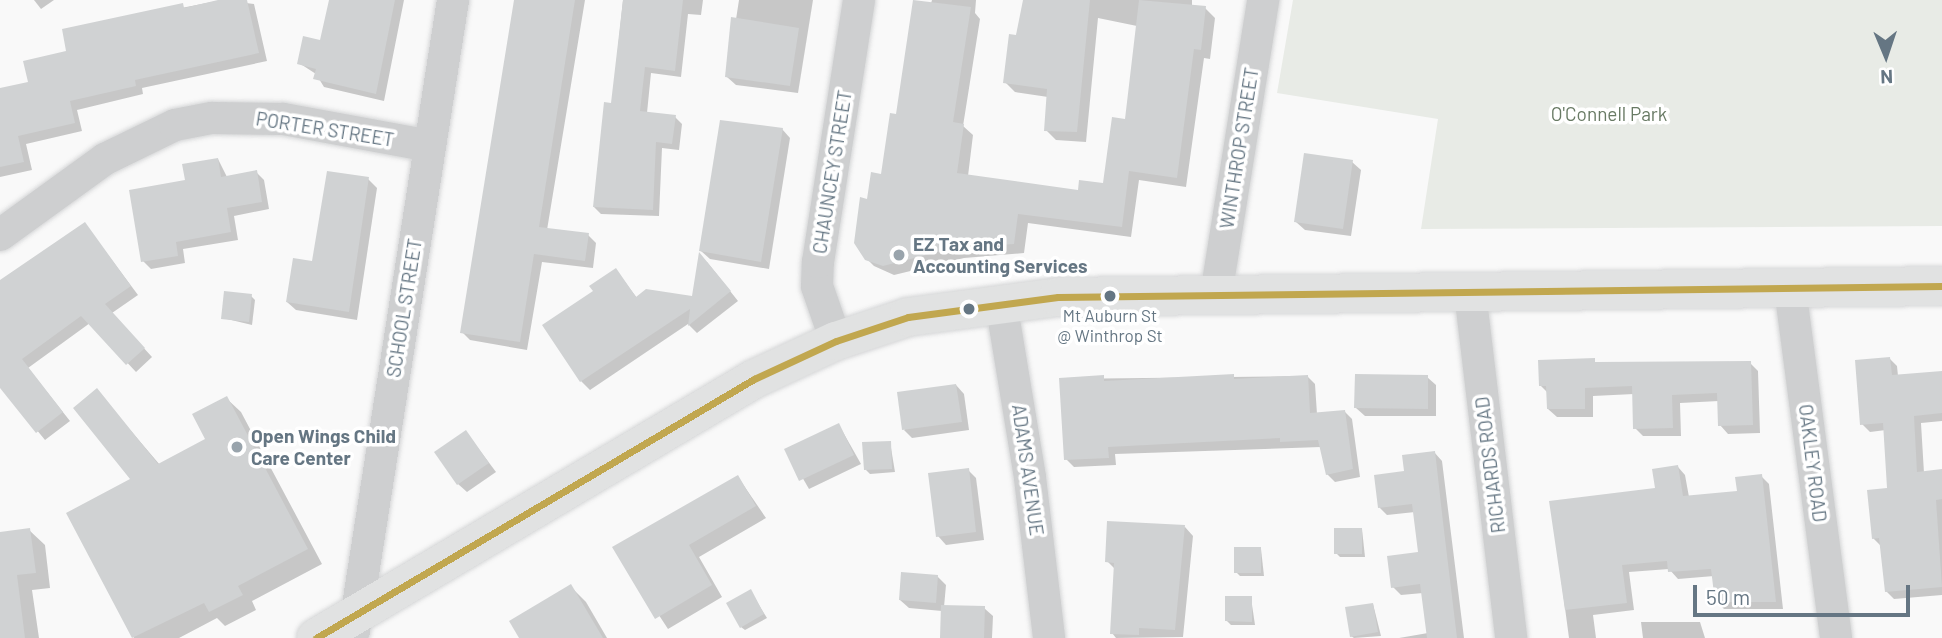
<!DOCTYPE html>
<html>
<head>
<meta charset="utf-8">
<style>
	body { margin:0 }
	#map { position:relative; width:1942px; height:638px; overflow:hidden; background:#f9f9f9; font-family:Barlow,sans-serif }
	div>[style] { position:absolute }
	[style*='--x'] { left:calc(var(--x)*1px); top:calc(var(--y)*1px); width:calc(var(--w)*1px); rotate:calc(var(--a)*1deg) }
	.green>* { inset:0; background:#e8ebe6 }
	.shadow>* { inset:0; background:#0003 }
	.building>* { inset:0; background:#d0d2d3 }
	.roads { filter:drop-shadow(0 0 2px #d5d6d7) drop-shadow(0 0 2px #d5d6d7) }
	.minor>* { height:32px; margin:-16px; padding:0 16px; transform-origin:16px; border-radius:16px; background:#cecfd0 }
	.major>* { height:38px; margin:-19px; padding:0 19px; transform-origin:19px; border-radius:19px; background:#e1e2e2 }
	.bus-1>* { height:7px; margin:-3.5px; padding:0 3.5px; transform-origin:3.5px; border-radius:3.5px; background:#c1a74f }
	.dots>* { width:19px; height:19px; translate:-50% -50%; box-sizing:border-box; border:4px solid #fff; border-radius:50% }
	span { translate:-50% -50%; white-space:nowrap; text-align:center; line-height:1.15; -webkit-text-stroke:7px #fff; paint-order:stroke }
	.bus-label { font-size:17px; color:#657683 }
	.park-label { font-size:19px; color:#687a64 }
	.street-label { font-size:19px; color:#657683 }
	.poi-label { font-size:19px; color:#657683; font-weight:700 }
	.left { translate:0 -50%; text-align:left }
	.north { position:absolute; left:1851px; top:21px; width:70px; height:70px; -webkit-text-stroke:5px #fff; paint-order:stroke; rotate:178deg; font-size:19px; font-weight:700; line-height:28px; text-align:center; color:#657683 }
	.north::after { content:''; display:block; margin:auto; width:24px; height:32px; background:#657683; clip-path:polygon(50% 0,100% 100%,50% 72%,0 100%) }
	.scale { position:absolute; left:1693px; top:585px; width:217px; height:32px; box-sizing:border-box; border:4px solid #657683; border-top:0; padding-left:9px; font-size:21px; line-height:24px; white-space:nowrap; color:#657683; -webkit-text-stroke:5px #fff; paint-order:stroke }
</style>
</head>
<body>
<div id="map">
	<div class="green">
		<div style="clip-path:polygon(1293px 0,1942px 0,1942px 226px,1421px 229px,1438px 119px,1277px 93px)"></div>
	</div>
	<div class="shadow">
		<div style="clip-path:polygon(34px 0,54px 0,41px 9px)"></div>
		<div style="clip-path:polygon(222px 0,254px 4px,267px 61px,142px 88px,143px 94px,77px 110px,82px 131px,26px 144px,32px 170px,0 177px,0 90px,30px 83px,69px 52px,64px 31px)"></div>
		<div style="clip-path:polygon(330px 0,404px 0,384px 101px,324px 87px,316px 74px,299px 63px,322px 42px)"></div>
		<div style="clip-path:polygon(516px 0,585px 0,547px 230px,588px 235px,596px 243px,593px 268px,542px 262px,527px 350px,470px 340px,462px 332px)"></div>
		<div style="clip-path:polygon(623px 0,703px 0,701px 15px,688px 14px,681px 77px,651px 73px,647px 113px,675px 117px,682px 124px,679px 150px,662px 148px,659px 216px,601px 214px,594px 207px,612px 105px)"></div>
		<div style="clip-path:polygon(739px 0,813px 0,798px 93px,736px 85px,727px 77px)"></div>
		<div style="clip-path:polygon(932px 0,976px 0,975px 13px,980px 19px,963px 126px,973px 135px,968px 176px,1079px 192px,1105px 185px,1126px 121px,1137px 26px,1098px 18px,1086px 142px,1056px 140px,1046px 130px,1048px 97px,1015px 92px,1005px 82px,1025px 0,1192px 0,1192px 6px,1205px 8px,1215px 18px,1210px 59px,1204px 58px,1186px 187px,1139px 180px,1131px 237px,1028px 223px,1024px 253px,964px 258px,894px 275px,874px 266px,864px 256px,869px 201px,882px 176px)"></div>
		<div style="clip-path:polygon(782px 129px,790px 138px,769px 269px,710px 259px,701px 251px)"></div>
		<div style="clip-path:polygon(218px 159px,227px 177px,256px 172px,264px 180px,269px 209px,234px 216px,238px 240px,183px 249px,185px 263px,151px 269px,143px 261px,187px 182px)"></div>
		<div style="clip-path:polygon(1352px 162px,1361px 170px,1351px 236px,1305px 230px,1296px 222px)"></div>
		<div style="clip-path:polygon(368px 179px,377px 188px,357px 320px,296px 310px,287px 302px)"></div>
		<div style="clip-path:polygon(85px 224px,138px 295px,112px 313px,152px 357px,136px 372px,90px 323px,28px 368px,70px 421px,45px 440px,0 385px,0 289px)"></div>
		<div style="clip-path:polygon(707px 262px,738px 301px,697px 333px,688px 324px,590px 390px,581px 381px,595px 292px,616px 270px,637px 298px,694px 297px)"></div>
		<div style="clip-path:polygon(251px 296px,255px 300px,252px 325px,223px 318px)"></div>
		<div style="clip-path:polygon(1890px 359px,1897px 366px,1898px 376px,1942px 372px,1942px 421px,1921px 423px,1924px 473px,1942px 471px,1942px 595px,1894px 599px,1886px 591px,1882px 547px,1873px 538px,1888px 489px,1886px 430px,1870px 432px,1862px 424px)"></div>
		<div style="clip-path:polygon(1750px 363px,1758px 371px,1760px 433px,1728px 434px,1720px 425px,1719px 401px,1680px 403px,1681px 436px,1643px 436px,1635px 428px,1634px 394px,1593px 396px,1593px 417px,1557px 417px,1548px 409px,1548px 393px,1540px 385px)"></div>
		<div style="clip-path:polygon(1307px 376px,1315px 384px,1317px 414px,1344px 411px,1352px 419px,1360px 477px,1335px 482px,1327px 474px,1321px 447px,1115px 454px,1116px 465px,1074px 467px,1066px 459px,1060px 379px)"></div>
		<div style="clip-path:polygon(1427px 377px,1436px 385px,1436px 416px,1365px 416px,1356px 408px)"></div>
		<div style="clip-path:polygon(956px 385px,964px 394px,969px 430px,912px 438px,904px 430px)"></div>
		<div style="clip-path:polygon(97px 391px,160px 465px,208px 440px,226px 398px,241px 412px,322px 564px,252px 601px,256px 610px,225px 626px,217px 618px,179px 638px,134px 638px,68px 514px,132px 480px)"></div>
		<div style="clip-path:polygon(839px 425px,861px 464px,809px 489px,786px 449px)"></div>
		<div style="clip-path:polygon(466px 432px,496px 472px,467px 492px,458px 484px)"></div>
		<div style="clip-path:polygon(890px 442px,895px 472px,870px 474px,866px 470px)"></div>
		<div style="clip-path:polygon(1434px 452px,1442px 461px,1464px 638px,1399px 638px,1428px 633px,1423px 593px,1401px 595px,1393px 587px,1420px 554px,1415px 512px,1387px 515px,1379px 507px,1406px 473px)"></div>
		<div style="clip-path:polygon(1678px 467px,1685px 475px,1689px 497px,1738px 492px,1761px 476px,1769px 484px,1783px 609px,1724px 609px,1716px 601px,1714px 576px,1678px 579px,1669px 569px,1629px 572px,1634px 610px,1593px 615px,1596px 638px,1569px 638px,1551px 503px,1657px 489px)"></div>
		<div style="clip-path:polygon(968px 470px,976px 478px,984px 540px,946px 545px,938px 536px)"></div>
		<div style="clip-path:polygon(738px 477px,766px 518px,699px 557px,722px 597px,668px 629px,615px 548px)"></div>
		<div style="clip-path:polygon(1185px 527px,1193px 536px,1183px 637px,1116px 638px,1112px 633px,1115px 569px,1107px 561px)"></div>
		<div style="clip-path:polygon(1362px 529px,1365px 557px,1340px 557px,1336px 553px)"></div>
		<div style="clip-path:polygon(29px 530px,45px 545px,50px 588px,32px 590px,39px 638px,0 638px,0 534px)"></div>
		<div style="clip-path:polygon(1261px 549px,1264px 576px,1240px 576px,1236px 572px)"></div>
		<div style="clip-path:polygon(937px 576px,946px 585px,944px 607px,984px 608px,993px 616px,992px 638px,942px 638px,942px 611px,909px 608px,900px 600px)"></div>
		<div style="clip-path:polygon(570px 586px,586px 602px,607px 638px,521px 638px)"></div>
		<div style="clip-path:polygon(751px 592px,767px 618px,745px 630px,741px 627px)"></div>
		<div style="clip-path:polygon(1251px 598px,1255px 625px,1231px 625px,1227px 621px)"></div>
		<div style="clip-path:polygon(1373px 604px,1381px 636px,1354px 638px,1351px 636px)"></div>
		<div style="clip-path:polygon(1641px 622px,1700px 622px,1705px 638px,1643px 638px)"></div>
	</div>
	<div class="building">
		<div style="clip-path:polygon(218px 0,247px 0,259px 53px,135px 80px,136px 86px,70px 101px,75px 123px,18px 136px,24px 162px,0 167px,0 88px,28px 82px,23px 61px,66px 51px,62px 29px,183px 3px,184px 8px)"></div>
		<div style="clip-path:polygon(329px 0,395px 0,376px 94px,313px 79px,316px 69px,297px 64px,303px 36px,320px 40px)"></div>
		<div style="clip-path:polygon(514px 0,575px 0,539px 227px,589px 233px,585px 261px,534px 254px,520px 342px,460px 333px)"></div>
		<div style="clip-path:polygon(623px 0,683px 0,675px 71px,645px 67px,640px 111px,676px 115px,672px 144px,656px 142px,653px 210px,593px 207px,604px 102px,611px 103px)"></div>
		<div style="clip-path:polygon(913px 0,971px 7px,953px 122px,964px 124px,957px 173px,1078px 190px,1079px 180px,1103px 183px,1112px 117px,1125px 119px,1139px 0,1206px 6px,1201px 50px,1194px 49px,1177px 178px,1129px 171px,1122px 227px,1018px 214px,1014px 244px,953px 248px,883px 266px,865px 260px,854px 243px,860px 197px,867px 199px,871px 172px,881px 174px,890px 113px,896px 114px)"></div>
		<div style="clip-path:polygon(1023px 0,1090px 0,1077px 132px,1044px 131px,1047px 89px,1003px 83px,1009px 34px,1016px 35px)"></div>
		<div style="clip-path:polygon(731px 17px,799px 28px,790px 86px,725px 77px)"></div>
		<div style="clip-path:polygon(720px 120px,783px 128px,761px 262px,699px 251px)"></div>
		<div style="clip-path:polygon(1304px 153px,1353px 160px,1343px 229px,1294px 222px)"></div>
		<div style="clip-path:polygon(218px 158px,221px 177px,257px 170px,262px 202px,227px 208px,231px 232px,176px 242px,178px 256px,141px 262px,129px 190px,185px 180px,182px 164px)"></div>
		<div style="clip-path:polygon(327px 171px,369px 177px,349px 312px,286px 302px,293px 258px,312px 261px)"></div>
		<div style="clip-path:polygon(85px 222px,131px 286px,105px 304px,145px 348px,126px 365px,81px 316px,22px 359px,63px 412px,36px 433px,0 388px,0 280px)"></div>
		<div style="clip-path:polygon(699px 252px,731px 291px,688px 326px,690px 309px,580px 382px,542px 325px,593px 291px,589px 286px,616px 268px,636px 297px,646px 289px,692px 296px)"></div>
		<div style="clip-path:polygon(224px 291px,252px 294px,249px 322px,221px 319px)"></div>
		<div style="clip-path:polygon(1890px 357px,1892px 375px,1942px 371px,1942px 413px,1914px 416px,1917px 472px,1942px 469px,1942px 499px,1936px 500px,1942px 587px,1885px 592px,1879px 538px,1872px 539px,1867px 490px,1887px 488px,1883px 423px,1860px 425px,1855px 360px)"></div>
		<div style="clip-path:polygon(1595px 358px,1595px 362px,1751px 361px,1753px 425px,1718px 426px,1717px 393px,1672px 395px,1673px 428px,1633px 429px,1632px 386px,1585px 388px,1585px 409px,1547px 409px,1546px 386px,1539px 386px,1538px 360px)"></div>
		<div style="clip-path:polygon(1234px 374px,1234px 379px,1308px 375px,1310px 413px,1345px 410px,1353px 469px,1326px 475px,1318px 440px,1280px 442px,1280px 438px,1108px 447px,1109px 458px,1064px 460px,1059px 378px,1104px 375px,1104px 381px)"></div>
		<div style="clip-path:polygon(1355px 374px,1428px 375px,1428px 409px,1354px 408px)"></div>
		<div style="clip-path:polygon(956px 384px,962px 422px,902px 430px,897px 392px)"></div>
		<div style="clip-path:polygon(97px 388px,158px 464px,205px 439px,192px 414px,227px 396px,308px 549px,238px 586px,243px 595px,209px 612px,204px 603px,132px 638px,66px 513px,130px 479px,73px 408px)"></div>
		<div style="clip-path:polygon(839px 423px,854px 455px,799px 481px,784px 449px)"></div>
		<div style="clip-path:polygon(466px 430px,489px 463px,457px 485px,434px 452px)"></div>
		<div style="clip-path:polygon(891px 441px,892px 469px,864px 470px,862px 442px)"></div>
		<div style="clip-path:polygon(1435px 451px,1443px 522px,1457px 638px,1427px 638px,1420px 584px,1391px 588px,1387px 556px,1418px 552px,1412px 504px,1378px 508px,1374px 475px,1404px 471px,1402px 455px)"></div>
		<div style="clip-path:polygon(1678px 465px,1683px 496px,1737px 491px,1735px 477px,1762px 474px,1776px 602px,1715px 602px,1711px 569px,1668px 572px,1667px 561px,1622px 565px,1627px 603px,1565px 610px,1549px 501px,1655px 488px,1652px 469px)"></div>
		<div style="clip-path:polygon(969px 468px,976px 532px,936px 537px,928px 473px)"></div>
		<div style="clip-path:polygon(738px 475px,756px 506px,689px 545px,712px 585px,655px 619px,612px 547px)"></div>
		<div style="clip-path:polygon(1107px 521px,1185px 525px,1175px 630px,1139px 628px,1139px 635px,1110px 634px,1114px 563px,1105px 562px)"></div>
		<div style="clip-path:polygon(30px 528px,36px 573px,17px 575px,25px 638px,0 638px,0 532px)"></div>
		<div style="clip-path:polygon(1334px 528px,1362px 528px,1362px 554px,1334px 554px)"></div>
		<div style="clip-path:polygon(1234px 547px,1261px 547px,1261px 573px,1234px 573px)"></div>
		<div style="clip-path:polygon(901px 572px,938px 575px,936px 603px,899px 600px)"></div>
		<div style="clip-path:polygon(571px 584px,603px 638px,519px 638px,509px 621px)"></div>
		<div style="clip-path:polygon(751px 589px,764px 614px,740px 628px,726px 603px)"></div>
		<div style="clip-path:polygon(1225px 596px,1252px 596px,1252px 622px,1225px 621px)"></div>
		<div style="clip-path:polygon(1373px 603px,1378px 632px,1350px 637px,1345px 607px)"></div>
		<div style="clip-path:polygon(941px 605px,985px 606px,984px 638px,940px 638px)"></div>
	</div>
	<div class="roads">
		<div class="minor">
			<div style="--x:0;--y:235;--w:130;--a:-35.9"></div>
			<div style="--x:105;--y:159;--w:78;--a:-25.9"></div>
			<div style="--x:175;--y:125;--w:38;--a:-11"></div>
			<div style="--x:212;--y:118;--w:71;--a:0.8"></div>
			<div style="--x:283;--y:119;--w:149;--a:10.4"></div>
			<div style="--x:1790;--y:288;--w:353;--a:82.5"></div>
			<div style="--x:1470;--y:292;--w:348;--a:83.2"></div>
			<div style="--x:1216;--y:295;--w:299;--a:-80.9"></div>
			<div style="--x:1001;--y:302;--w:178;--a:80.6"></div>
			<div style="--x:1030;--y:478;--w:161;--a:83.2"></div>
			<div style="--x:836;--y:341;--w:58;--a:-109.1"></div>
			<div style="--x:817;--y:286;--w:24;--a:-88"></div>
			<div style="--x:818;--y:262;--w:265;--a:-81.1"></div>
			<div style="--x:354;--y:631;--w:639;--a:-81.08"></div>
		</div>
		<div class="major">
			<div style="--x:316;--y:638;--w:509;--a:-30.6"></div>
			<div style="--x:754;--y:379;--w:90;--a:-24.9"></div>
			<div style="--x:836;--y:341;--w:76;--a:-18.4"></div>
			<div style="--x:908;--y:317;--w:151;--a:-7.6"></div>
			<div style="--x:1058;--y:297;--w:884;--a:-0.71"></div>
		</div>
	</div>
	<div class="bus-1">
		<div style="--x:316;--y:638;--w:509;--a:-30.6"></div>
		<div style="--x:754;--y:379;--w:90;--a:-24.9"></div>
		<div style="--x:836;--y:341;--w:76;--a:-18.4"></div>
		<div style="--x:908;--y:317;--w:151;--a:-7.6"></div>
		<div style="--x:1058;--y:297;--w:884;--a:-0.71"></div>
	</div>
	<div class="dots">
		<div style="left:899px;top:255px;background:#99a4ac"></div>
		<div style="left:1110px;top:296px;background:#657683"></div>
		<div style="left:969px;top:309px;background:#657683"></div>
		<div style="left:237px;top:447px;background:#99a4ac"></div>
	</div>
	<div class="bus-label">
		<span style="left:1110px;top:326px">Mt Auburn St<br>@ Winthrop St</span>
	</div>
	<div class="park-label">
		<span style="left:1609px;top:114px">O'Connell Park</span>
	</div>
	<div class="street-label">
		<span style="left:325px;top:129px;rotate:9deg">PORTER STREET</span>
		<span style="left:1239px;top:148px;rotate:-81deg">WINTHROP STREET</span>
		<span style="left:832px;top:172px;rotate:-81deg">CHAUNCEY STREET</span>
		<span style="left:404px;top:308px;rotate:-81deg">SCHOOL STREET</span>
		<span style="left:1813px;top:463px;rotate:83deg">OAKLEY ROAD</span>
		<span style="left:1490px;top:465px;rotate:-97deg">RICHARDS ROAD</span>
		<span style="left:1028px;top:470px;rotate:82deg">ADAMS AVENUE</span>
	</div>
	<div class="poi-label">
		<span class="left" style="left:913px;top:255px">EZ Tax and<br>Accounting Services</span>
		<span class="left" style="left:251px;top:447px">Open Wings Child<br>Care Center</span>
	</div>
	<div class="north">N</div>
	<div class="scale">50 m</div>
</div>
</body>
</html>
